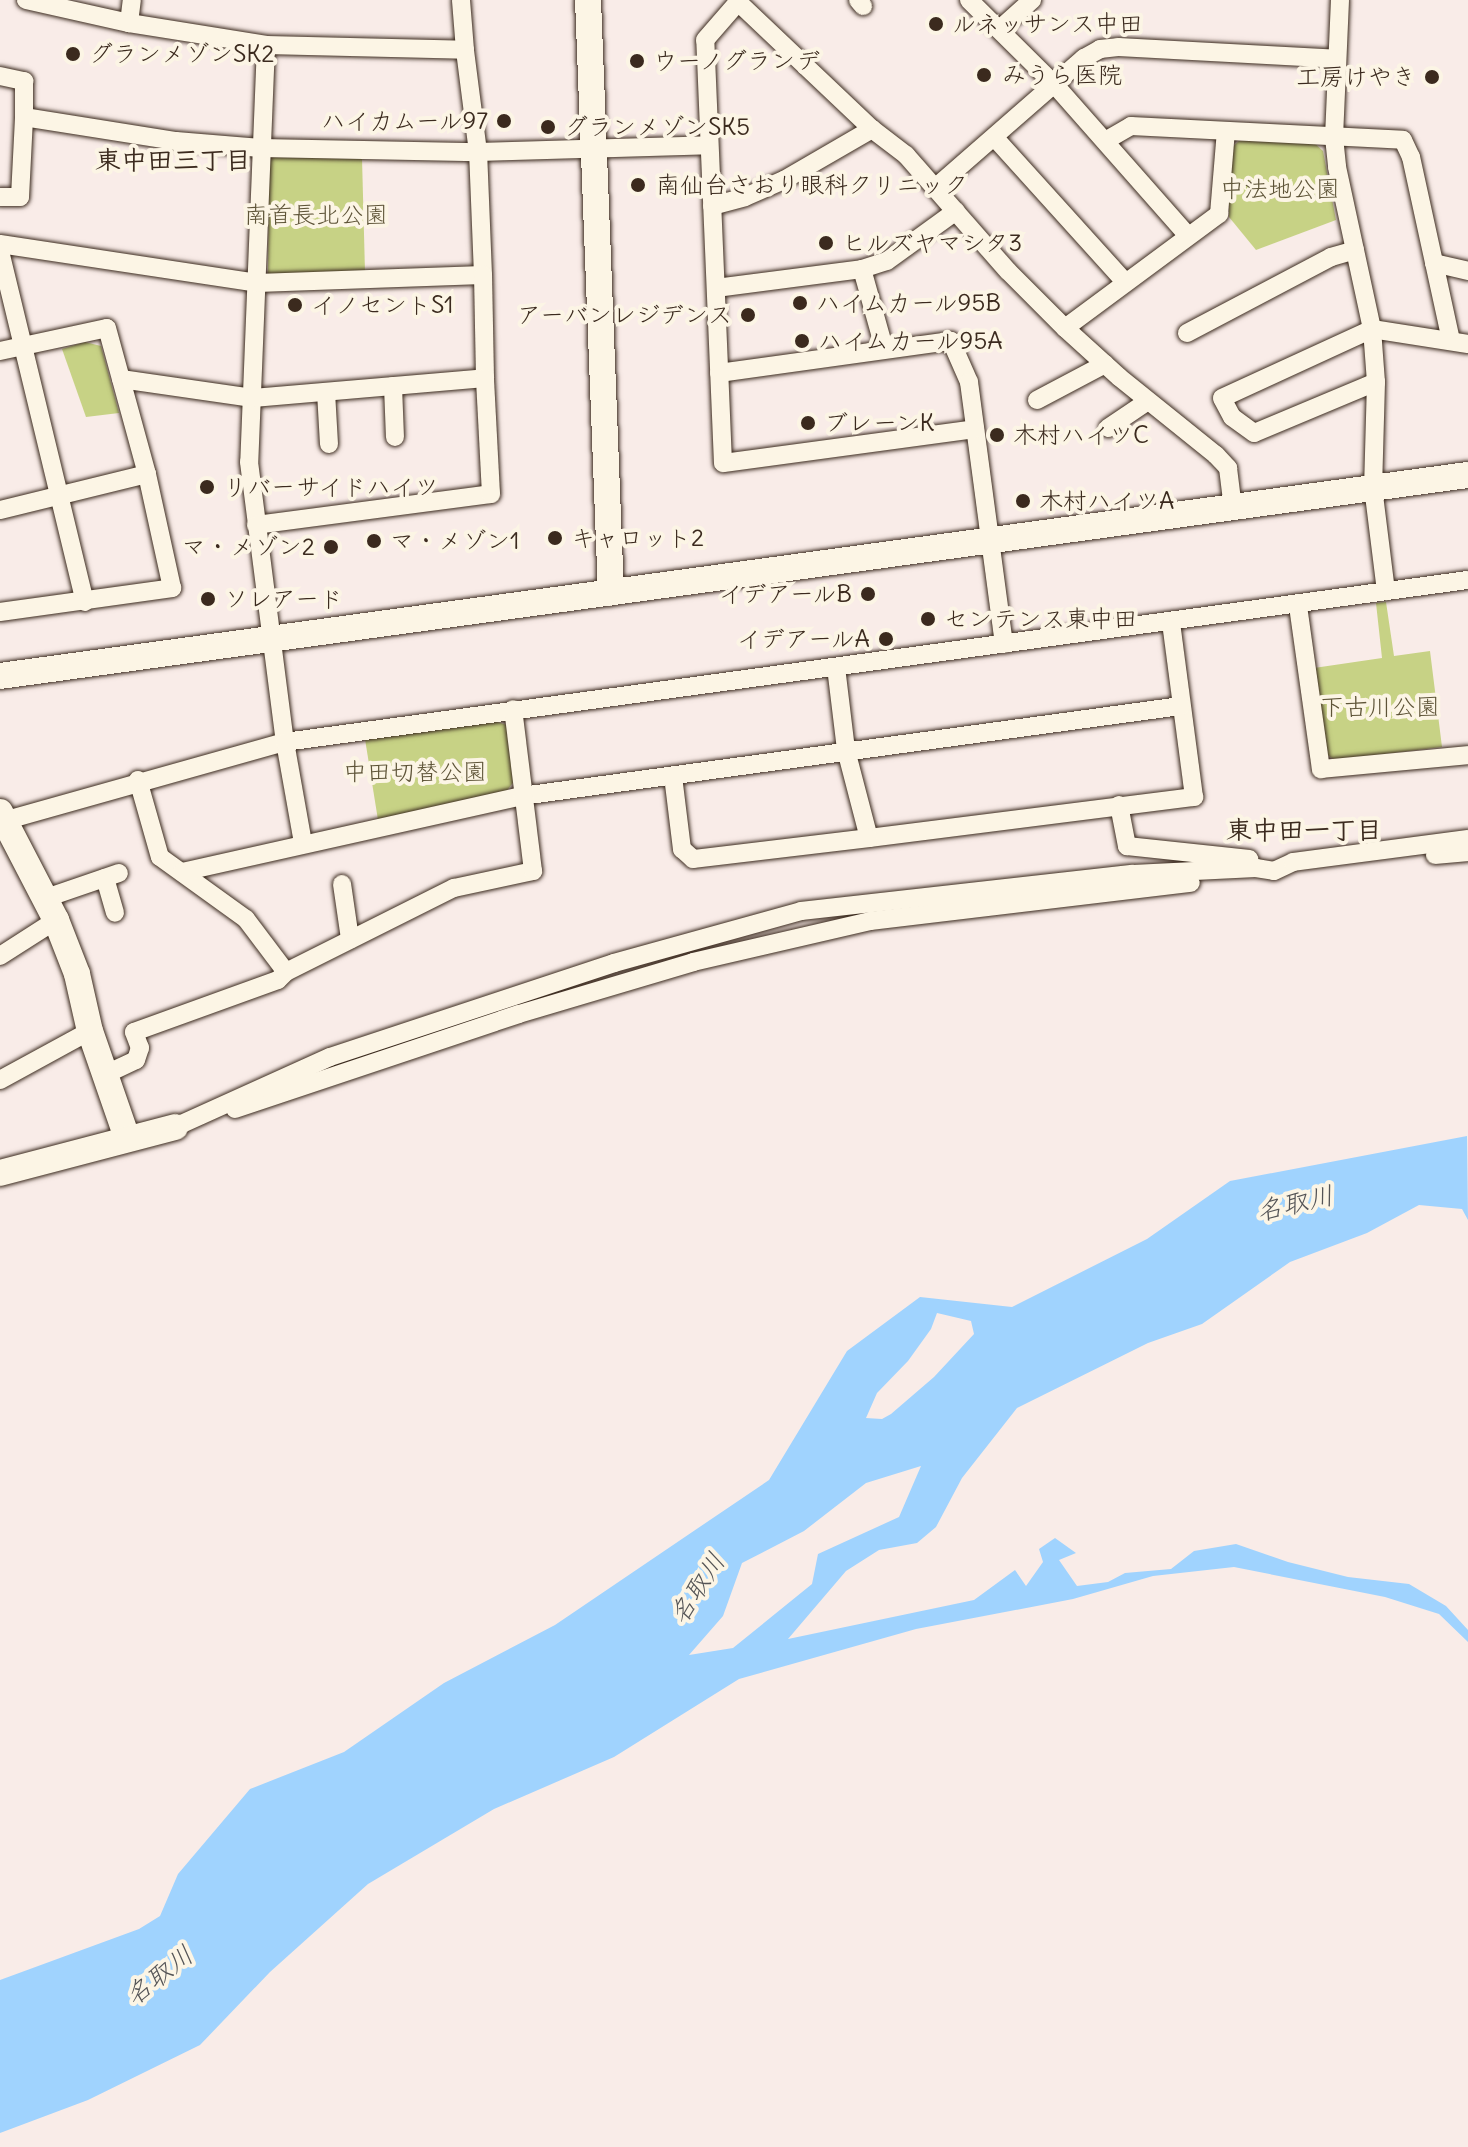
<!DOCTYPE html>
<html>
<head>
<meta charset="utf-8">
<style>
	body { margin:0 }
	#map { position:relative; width:1468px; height:2147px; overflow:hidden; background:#f9ece8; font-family:Delius,"Klee One",sans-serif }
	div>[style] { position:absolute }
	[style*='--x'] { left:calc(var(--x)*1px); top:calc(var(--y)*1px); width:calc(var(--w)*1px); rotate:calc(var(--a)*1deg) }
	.green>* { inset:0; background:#c7d285 }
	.water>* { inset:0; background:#a0d3fe }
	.roads { filter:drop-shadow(0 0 2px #3b2a1e) drop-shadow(0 0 2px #3b2a1e) }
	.street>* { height:18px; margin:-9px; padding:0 9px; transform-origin:9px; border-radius:9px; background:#fcf5e5 }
	.secondary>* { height:26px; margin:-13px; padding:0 13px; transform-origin:13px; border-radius:13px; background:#fcf5e5 }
	.dots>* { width:22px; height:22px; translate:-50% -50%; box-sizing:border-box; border:4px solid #fcf5e5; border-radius:50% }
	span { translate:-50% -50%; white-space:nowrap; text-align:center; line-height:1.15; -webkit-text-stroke:8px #fcf5e5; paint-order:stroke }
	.poi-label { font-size:24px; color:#3b2a1e }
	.left { translate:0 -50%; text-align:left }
	.right { translate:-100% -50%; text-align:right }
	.park-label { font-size:24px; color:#5e5438 }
	.neighbourhood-label { font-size:26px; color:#3b2a1e; font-weight:700 }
	.water-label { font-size:26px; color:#545456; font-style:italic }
</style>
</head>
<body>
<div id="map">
	<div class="green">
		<div style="clip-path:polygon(1310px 139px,1323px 151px,1336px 220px,1256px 250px,1229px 217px,1229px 150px,1239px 141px)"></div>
		<div style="clip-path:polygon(269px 157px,362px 158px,365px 272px,268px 276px)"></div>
		<div style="clip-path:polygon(85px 342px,101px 346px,119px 413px,86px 417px,62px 349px)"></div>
		<div style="clip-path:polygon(1386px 602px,1394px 656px,1430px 651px,1442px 747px,1335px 760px,1326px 754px,1314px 668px,1382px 658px,1376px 603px)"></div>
		<div style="clip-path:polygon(494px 721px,507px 725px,515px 780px,506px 792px,378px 820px,365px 739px)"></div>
	</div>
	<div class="water">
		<div style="clip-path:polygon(evenodd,1467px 1136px,1468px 1220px,1462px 1209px,1419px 1205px,1367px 1233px,1290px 1262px,1202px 1324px,1148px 1343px,1017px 1408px,962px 1478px,936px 1527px,917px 1543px,879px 1550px,846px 1571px,788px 1639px,974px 1600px,1015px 1570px,1026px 1586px,1043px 1562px,1039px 1549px,1055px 1538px,1076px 1553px,1059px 1560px,1077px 1586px,1108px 1582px,1125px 1573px,1171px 1569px,1194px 1551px,1236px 1544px,1288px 1562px,1348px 1577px,1409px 1584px,1446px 1606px,1468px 1630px,1468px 1642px,1439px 1614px,1385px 1597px,1234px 1567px,1153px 1576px,1073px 1599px,916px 1629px,739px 1679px,614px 1757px,494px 1809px,368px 1884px,270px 1972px,200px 2045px,88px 2100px,0 2133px,0 1980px,139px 1929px,160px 1916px,178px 1874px,250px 1789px,344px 1752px,444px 1683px,555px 1625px,769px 1480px,847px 1351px,920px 1297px,1012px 1307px,1147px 1239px,1230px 1181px,1467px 1136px,937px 1313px,971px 1321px,974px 1334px,934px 1377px,891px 1414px,882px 1419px,866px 1418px,877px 1393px,908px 1361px,931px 1329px,937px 1313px,1467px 1136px,921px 1466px,899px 1517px,818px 1554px,812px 1584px,733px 1648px,689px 1655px,723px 1616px,742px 1563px,804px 1531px,866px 1483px,921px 1466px)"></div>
	</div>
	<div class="roads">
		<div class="street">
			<div style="--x:26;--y:0;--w:106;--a:12.6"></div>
			<div style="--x:129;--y:23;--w:139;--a:9.1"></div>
			<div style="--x:266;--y:45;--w:199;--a:1.4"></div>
			<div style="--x:465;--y:50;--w:50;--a:-94.6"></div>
			<div style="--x:858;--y:0;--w:8;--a:50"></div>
			<div style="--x:969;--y:0;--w:121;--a:44.7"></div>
			<div style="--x:1055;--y:85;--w:201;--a:48.6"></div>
			<div style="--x:1340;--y:0;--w:137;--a:92.5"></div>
			<div style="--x:1334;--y:137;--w:30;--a:84"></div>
			<div style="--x:1337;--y:167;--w:166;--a:77.8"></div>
			<div style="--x:1372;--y:329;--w:53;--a:85.7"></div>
			<div style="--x:1376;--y:382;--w:105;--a:91.6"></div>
			<div style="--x:1373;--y:487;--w:105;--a:82.9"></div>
			<div style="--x:129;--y:23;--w:23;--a:-83"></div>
			<div style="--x:1001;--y:28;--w:42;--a:-42.1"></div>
			<div style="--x:266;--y:45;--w:417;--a:92.3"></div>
			<div style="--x:249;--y:462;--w:282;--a:82.7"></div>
			<div style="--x:285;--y:742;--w:103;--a:79.9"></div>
			<div style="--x:0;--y:76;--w:25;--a:12"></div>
			<div style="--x:24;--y:81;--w:36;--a:90"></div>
			<div style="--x:24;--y:117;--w:154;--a:9"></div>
			<div style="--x:176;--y:141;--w:85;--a:4.7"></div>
			<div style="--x:261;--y:148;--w:217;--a:1.1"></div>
			<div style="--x:478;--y:152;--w:231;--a:-1.7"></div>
			<div style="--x:995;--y:138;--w:194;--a:47.9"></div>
			<div style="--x:1105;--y:141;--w:30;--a:-30"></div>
			<div style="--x:1131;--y:126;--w:272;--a:2.9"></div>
			<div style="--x:1403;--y:140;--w:19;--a:65"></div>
			<div style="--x:1411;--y:157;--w:188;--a:77.7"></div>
			<div style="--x:935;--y:188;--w:198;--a:-41.1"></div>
			<div style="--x:1084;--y:58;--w:18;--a:-29"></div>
			<div style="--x:1100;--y:49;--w:18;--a:-6"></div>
			<div style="--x:1118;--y:47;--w:219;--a:3.1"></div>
			<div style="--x:0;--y:197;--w:20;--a:0"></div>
			<div style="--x:20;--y:197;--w:80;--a:-87.1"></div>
			<div style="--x:712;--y:206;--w:34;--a:-15"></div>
			<div style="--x:745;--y:197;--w:43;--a:-23.6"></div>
			<div style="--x:784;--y:180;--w:102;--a:-30.1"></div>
			<div style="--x:0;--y:244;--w:260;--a:8.6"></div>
			<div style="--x:257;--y:283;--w:226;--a:-2"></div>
			<div style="--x:483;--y:275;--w:123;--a:-92.3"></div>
			<div style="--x:478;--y:152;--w:103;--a:-97.3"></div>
			<div style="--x:0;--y:251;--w:361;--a:76.4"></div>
			<div style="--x:1434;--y:263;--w:35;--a:13"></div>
			<div style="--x:862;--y:269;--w:82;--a:74.4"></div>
			<div style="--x:716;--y:288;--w:147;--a:-7.4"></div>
			<div style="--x:862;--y:269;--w:26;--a:-18"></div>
			<div style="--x:887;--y:261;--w:85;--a:-35.9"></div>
			<div style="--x:1065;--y:328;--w:192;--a:-36.5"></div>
			<div style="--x:1219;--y:214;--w:83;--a:-85.2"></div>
			<div style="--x:1187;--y:333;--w:163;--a:-27.8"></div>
			<div style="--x:1331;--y:257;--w:25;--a:-16"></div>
			<div style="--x:0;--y:351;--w:109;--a:-12.1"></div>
			<div style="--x:107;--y:328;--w:151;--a:74.7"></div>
			<div style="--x:147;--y:474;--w:151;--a:166.2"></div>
			<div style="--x:719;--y:373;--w:234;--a:-7.9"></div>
			<div style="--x:951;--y:341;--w:45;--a:66.3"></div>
			<div style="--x:969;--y:382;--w:264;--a:82.4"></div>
			<div style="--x:121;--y:379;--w:133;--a:8.2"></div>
			<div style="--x:253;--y:398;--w:233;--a:-4.9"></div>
			<div style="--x:485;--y:378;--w:103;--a:-91.1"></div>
			<div style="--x:1376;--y:382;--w:132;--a:157.3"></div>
			<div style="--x:1254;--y:433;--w:27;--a:-144"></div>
			<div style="--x:1232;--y:417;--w:21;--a:-118"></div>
			<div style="--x:1222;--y:398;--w:165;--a:-24.7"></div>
			<div style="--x:1372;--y:329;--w:97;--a:8.9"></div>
			<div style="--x:393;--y:386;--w:51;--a:87.8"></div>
			<div style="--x:326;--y:392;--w:52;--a:86.7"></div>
			<div style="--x:1037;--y:400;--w:77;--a:-27.9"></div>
			<div style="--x:1108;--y:428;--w:48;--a:-34"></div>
			<div style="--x:975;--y:429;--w:254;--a:172.3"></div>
			<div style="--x:723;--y:463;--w:423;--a:-92.4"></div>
			<div style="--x:705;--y:40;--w:50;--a:-49"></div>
			<div style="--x:738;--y:2;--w:185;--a:43.5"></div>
			<div style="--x:872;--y:129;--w:43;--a:37.4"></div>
			<div style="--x:906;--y:155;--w:154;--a:48.7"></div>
			<div style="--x:1008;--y:271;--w:81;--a:45"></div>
			<div style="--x:1065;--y:328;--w:73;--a:42.2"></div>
			<div style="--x:1119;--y:377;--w:124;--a:38.8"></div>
			<div style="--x:1216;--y:455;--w:18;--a:47"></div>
			<div style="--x:1228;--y:468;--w:39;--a:83"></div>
			<div style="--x:256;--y:525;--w:237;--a:-7.5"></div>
			<div style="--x:491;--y:494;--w:116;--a:-93"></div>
			<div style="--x:1298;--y:606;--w:165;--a:82"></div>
			<div style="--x:1321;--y:769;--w:148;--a:-5.4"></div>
			<div style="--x:0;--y:612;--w:174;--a:-7.9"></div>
			<div style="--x:172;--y:588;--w:117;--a:-102.4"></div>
			<div style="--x:836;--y:667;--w:84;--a:83.1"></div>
			<div style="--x:846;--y:750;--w:91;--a:75.4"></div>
			<div style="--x:869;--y:838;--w:328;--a:-7.2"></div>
			<div style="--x:1194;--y:797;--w:176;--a:-97.5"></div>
			<div style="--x:673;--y:776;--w:74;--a:83"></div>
			<div style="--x:682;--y:849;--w:15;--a:42"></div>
			<div style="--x:693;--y:859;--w:177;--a:-6.8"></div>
			<div style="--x:138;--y:780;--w:80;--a:74.1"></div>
			<div style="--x:160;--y:857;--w:106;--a:35.8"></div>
			<div style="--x:246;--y:919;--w:66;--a:53"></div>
			<div style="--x:1119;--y:805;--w:42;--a:79"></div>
			<div style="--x:1127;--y:846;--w:123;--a:6.1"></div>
			<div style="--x:0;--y:822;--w:296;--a:-15.7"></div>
			<div style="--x:285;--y:742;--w:1194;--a:-7.8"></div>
			<div style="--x:1435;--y:855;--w:33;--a:-5"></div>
			<div style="--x:182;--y:872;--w:348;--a:-12.6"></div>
			<div style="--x:522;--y:796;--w:665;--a:-7.78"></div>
			<div style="--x:105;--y:878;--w:36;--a:74"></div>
			<div style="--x:342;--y:884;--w:56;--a:81.7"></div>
			<div style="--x:46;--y:898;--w:77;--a:-18.9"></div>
			<div style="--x:0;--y:956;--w:67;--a:-32.7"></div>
			<div style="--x:104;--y:1075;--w:35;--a:-25"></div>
			<div style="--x:136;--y:1060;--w:13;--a:-72"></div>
			<div style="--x:140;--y:1048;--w:17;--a:-111"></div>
			<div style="--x:134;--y:1032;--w:153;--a:-19.9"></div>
			<div style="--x:278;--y:980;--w:11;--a:-45"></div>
			<div style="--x:286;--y:972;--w:188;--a:-26.6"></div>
			<div style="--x:454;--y:888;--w:81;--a:-12.1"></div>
			<div style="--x:533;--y:871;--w:163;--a:-97"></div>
			<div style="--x:0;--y:1080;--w:102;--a:-28.6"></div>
			<div style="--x:235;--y:1109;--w:299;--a:-18.5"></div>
			<div style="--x:519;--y:1014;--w:182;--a:-16.6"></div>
			<div style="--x:693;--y:962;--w:182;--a:-13"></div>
			<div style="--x:870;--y:921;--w:323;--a:-6.8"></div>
			<div style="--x:175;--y:1127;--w:170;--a:-24.3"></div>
			<div style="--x:330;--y:1057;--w:299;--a:-18.3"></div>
			<div style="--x:614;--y:963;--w:194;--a:-15.5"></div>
			<div style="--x:801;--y:911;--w:334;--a:-6.4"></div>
			<div style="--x:1133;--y:874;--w:123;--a:-2.8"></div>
			<div style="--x:1256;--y:868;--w:18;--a:9"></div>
			<div style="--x:1274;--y:871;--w:21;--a:-25"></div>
			<div style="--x:1293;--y:862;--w:177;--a:-7.5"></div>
		</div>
		<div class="secondary">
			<div style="--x:588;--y:0;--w:593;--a:87.78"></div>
			<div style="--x:0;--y:676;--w:1482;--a:-7.8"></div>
			<div style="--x:0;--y:812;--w:122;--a:62.6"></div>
			<div style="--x:56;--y:920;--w:58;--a:68.7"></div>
			<div style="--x:77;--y:974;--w:58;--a:77.2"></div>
			<div style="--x:90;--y:1031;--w:113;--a:70.9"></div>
			<div style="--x:0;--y:1173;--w:181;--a:-14.7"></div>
		</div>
	</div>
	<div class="dots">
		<div style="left:936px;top:24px;background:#3b2a1e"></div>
		<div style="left:73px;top:54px;background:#3b2a1e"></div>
		<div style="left:637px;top:61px;background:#3b2a1e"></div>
		<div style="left:984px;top:75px;background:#3b2a1e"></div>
		<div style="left:1432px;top:77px;background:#3b2a1e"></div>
		<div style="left:504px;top:121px;background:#3b2a1e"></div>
		<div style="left:548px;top:127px;background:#3b2a1e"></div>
		<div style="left:638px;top:185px;background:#3b2a1e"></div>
		<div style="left:826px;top:243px;background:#3b2a1e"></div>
		<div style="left:800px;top:303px;background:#3b2a1e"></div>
		<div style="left:295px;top:305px;background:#3b2a1e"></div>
		<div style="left:748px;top:315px;background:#3b2a1e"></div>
		<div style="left:802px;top:341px;background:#3b2a1e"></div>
		<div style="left:808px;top:423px;background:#3b2a1e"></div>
		<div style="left:997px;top:435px;background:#3b2a1e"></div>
		<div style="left:207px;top:487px;background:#3b2a1e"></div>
		<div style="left:1023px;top:501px;background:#3b2a1e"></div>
		<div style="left:555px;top:538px;background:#3b2a1e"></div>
		<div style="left:374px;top:541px;background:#3b2a1e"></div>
		<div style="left:331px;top:547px;background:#3b2a1e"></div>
		<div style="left:868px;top:594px;background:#3b2a1e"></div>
		<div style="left:208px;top:599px;background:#3b2a1e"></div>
		<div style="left:928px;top:619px;background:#3b2a1e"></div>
		<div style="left:886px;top:639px;background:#3b2a1e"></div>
	</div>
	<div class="poi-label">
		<span class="left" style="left:952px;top:24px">ルネッサンス中田</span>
		<span class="left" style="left:89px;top:54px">グランメゾンSK2</span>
		<span class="left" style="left:653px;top:61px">ウーノグランデ</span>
		<span class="left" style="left:1002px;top:75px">みうら医院</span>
		<span class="right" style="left:1416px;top:77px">工房けやき</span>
		<span class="right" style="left:488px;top:121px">ハイカムール97</span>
		<span class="left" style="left:564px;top:127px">グランメゾンSK5</span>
		<span class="left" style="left:656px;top:185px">南仙台さおり眼科クリニック</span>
		<span class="left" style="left:842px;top:243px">ヒルズヤマシタ3</span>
		<span class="left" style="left:816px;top:303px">ハイムカール95B</span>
		<span class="left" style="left:311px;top:305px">イノセントS1</span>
		<span class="right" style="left:732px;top:315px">アーバンレジデンス</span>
		<span class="left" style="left:818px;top:341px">ハイムカール95A</span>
		<span class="left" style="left:824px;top:423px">ブレーンK</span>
		<span class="left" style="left:1013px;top:435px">木村ハイツC</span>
		<span class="left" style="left:223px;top:487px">リバーサイドハイツ</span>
		<span class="left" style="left:1039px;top:501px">木村ハイツA</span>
		<span class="left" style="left:571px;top:538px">キャロット2</span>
		<span class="left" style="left:390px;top:541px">マ・メゾン1</span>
		<span class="right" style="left:315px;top:547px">マ・メゾン2</span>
		<span class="right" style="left:852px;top:594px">イデアールB</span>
		<span class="left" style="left:224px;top:599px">ソレアード</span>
		<span class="left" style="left:944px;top:619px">センテンス東中田</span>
		<span class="right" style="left:870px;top:639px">イデアールA</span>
	</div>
	<div class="park-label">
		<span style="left:1280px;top:189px">中法地公園</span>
		<span style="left:316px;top:215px">南首長北公園</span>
		<span style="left:1380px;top:707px">下古川公園</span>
		<span style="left:415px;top:772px">中田切替公園</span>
	</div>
	<div class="neighbourhood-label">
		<span style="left:173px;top:160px">東中田三丁目</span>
		<span style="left:1304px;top:830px">東中田一丁目</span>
	</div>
	<div class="water-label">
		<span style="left:1295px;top:1203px;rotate:-13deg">名取川</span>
		<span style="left:697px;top:1588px;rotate:-57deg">名取川</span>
		<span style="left:159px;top:1975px;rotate:-38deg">名取川</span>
	</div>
</div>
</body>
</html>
